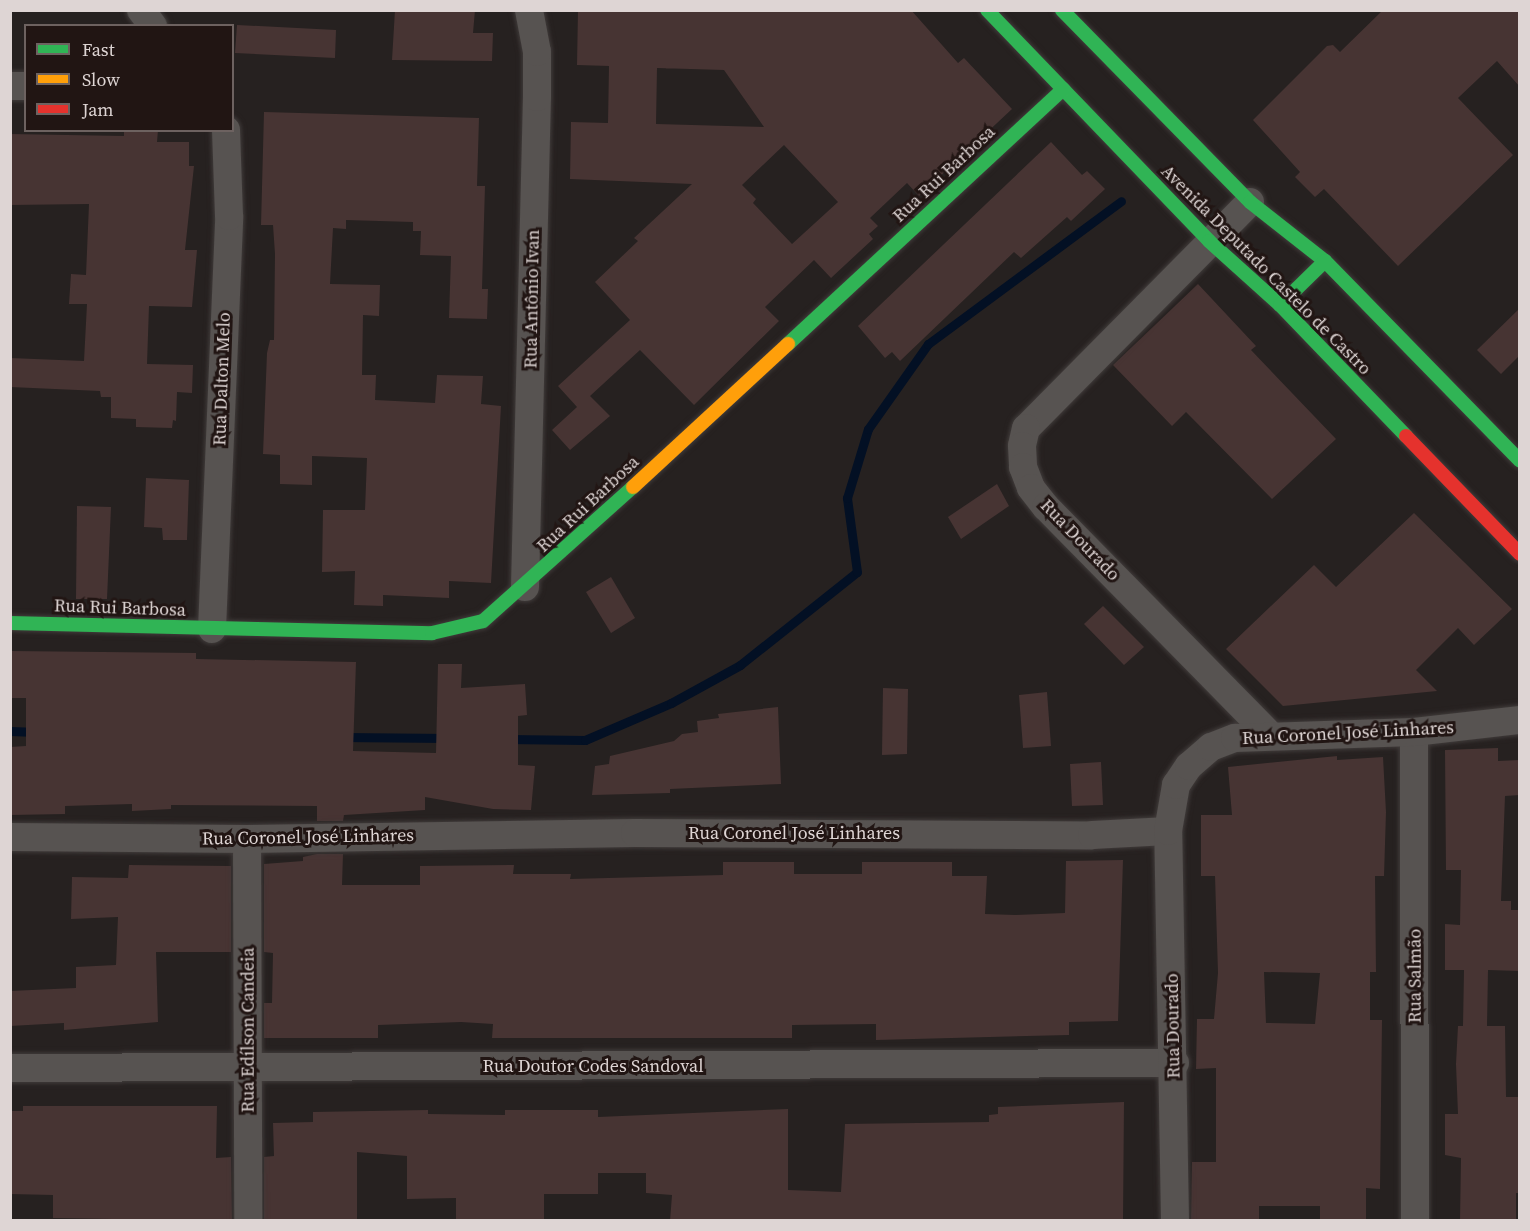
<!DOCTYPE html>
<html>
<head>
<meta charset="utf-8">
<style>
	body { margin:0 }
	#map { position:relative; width:1530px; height:1231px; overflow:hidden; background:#262120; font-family:"Source Serif 4",serif }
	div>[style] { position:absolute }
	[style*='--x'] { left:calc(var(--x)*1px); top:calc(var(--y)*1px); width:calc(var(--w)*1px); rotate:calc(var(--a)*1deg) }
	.stream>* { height:9px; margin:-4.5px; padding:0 4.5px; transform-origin:4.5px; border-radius:4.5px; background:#031024 }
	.building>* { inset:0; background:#473433 }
	.roads { filter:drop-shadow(0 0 2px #403b3a) drop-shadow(0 0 2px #403b3a) }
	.street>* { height:28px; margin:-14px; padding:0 14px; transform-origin:14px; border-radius:14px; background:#575351 }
	.fast>* { height:14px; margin:-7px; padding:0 7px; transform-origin:7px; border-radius:7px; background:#30b455 }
	.slow>* { height:14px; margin:-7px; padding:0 7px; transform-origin:7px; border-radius:7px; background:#ff9f0a }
	.jam>* { height:14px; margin:-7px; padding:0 7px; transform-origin:7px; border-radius:7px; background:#e5322d }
	span { translate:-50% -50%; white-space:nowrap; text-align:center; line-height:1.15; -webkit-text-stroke:6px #211513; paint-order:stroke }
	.street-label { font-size:18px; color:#ded5d4 }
	.frame { position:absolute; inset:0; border:12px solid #ded5d4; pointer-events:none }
	.legend { position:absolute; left:24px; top:24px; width:210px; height:108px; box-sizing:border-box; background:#211513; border:2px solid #6d6260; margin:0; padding:8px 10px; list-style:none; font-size:18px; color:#ded5d4 }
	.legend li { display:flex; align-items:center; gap:12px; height:30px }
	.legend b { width:30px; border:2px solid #6d6260 }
</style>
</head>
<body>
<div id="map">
	<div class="stream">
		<div style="--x:10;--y:731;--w:27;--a:2"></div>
		<div style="--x:341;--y:737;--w:107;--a:0.5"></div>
		<div style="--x:506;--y:739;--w:79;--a:0.7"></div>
		<div style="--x:585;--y:740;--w:94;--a:-23.3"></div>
		<div style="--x:671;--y:703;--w:79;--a:-28.8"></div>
		<div style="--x:740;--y:665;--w:149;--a:-38.5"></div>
		<div style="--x:857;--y:572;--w:75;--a:-97.7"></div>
		<div style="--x:847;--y:498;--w:72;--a:-73.1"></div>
		<div style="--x:868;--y:429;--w:104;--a:-54.8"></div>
		<div style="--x:928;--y:344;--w:240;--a:-36.5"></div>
	</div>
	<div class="building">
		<div style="clip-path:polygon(395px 10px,475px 10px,473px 33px,493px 33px,492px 61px,392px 60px)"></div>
		<div style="clip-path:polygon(evenodd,578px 10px,911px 10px,958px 63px,964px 58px,1012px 109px,919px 196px,907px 183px,870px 218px,878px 226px,869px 234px,873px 239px,831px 278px,814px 260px,765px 307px,779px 321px,694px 405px,640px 350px,590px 396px,610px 416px,570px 450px,552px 430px,577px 407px,558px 386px,630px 320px,595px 282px,638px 241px,634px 238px,692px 184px,570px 179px,571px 122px,608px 123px,609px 66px,577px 65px,578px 10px,657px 68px,724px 70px,764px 127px,656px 124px,657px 68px,578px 10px,784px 145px,838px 202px,792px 244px,753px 203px,756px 199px,742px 185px,784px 145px)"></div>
		<div style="clip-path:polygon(1383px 10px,1520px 10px,1520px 87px,1497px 61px,1458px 98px,1513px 155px,1398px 266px,1324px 189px,1315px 197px,1295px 177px,1300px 172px,1253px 120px,1327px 46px,1333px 45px,1340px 52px)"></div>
		<div style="clip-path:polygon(237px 25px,336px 30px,335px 58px,235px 53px)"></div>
		<div style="clip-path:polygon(264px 112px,479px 118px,477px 186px,485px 186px,482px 289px,488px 289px,487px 319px,449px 318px,451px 256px,420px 255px,421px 231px,413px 231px,413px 222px,346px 220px,346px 229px,333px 228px,330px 284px,380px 285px,379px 316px,363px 315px,362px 375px,376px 375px,375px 400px,435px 403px,437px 375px,483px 376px,481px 404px,501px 406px,491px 583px,449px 581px,449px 598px,383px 595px,383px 606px,354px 605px,355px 571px,322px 572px,323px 510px,365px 510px,367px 458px,312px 456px,312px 485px,280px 484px,280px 455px,263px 454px,267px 353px,270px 340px,274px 340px,275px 254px,273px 225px,261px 225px)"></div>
		<div style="clip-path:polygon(124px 130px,158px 130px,157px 142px,189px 142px,189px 166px,194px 166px,185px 250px,197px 250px,192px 307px,149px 306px,147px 364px,193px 365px,192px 393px,177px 392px,176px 421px,173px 420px,172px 428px,136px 427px,136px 419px,111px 418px,111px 397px,101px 397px,100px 391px,10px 387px,10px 358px,84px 361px,87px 304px,69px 304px,71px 274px,86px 275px,89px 204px,10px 205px,10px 134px,124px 136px)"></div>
		<div style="clip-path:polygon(1051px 142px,1082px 175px,1087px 171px,1105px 189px,1071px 221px,1067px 217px,1021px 258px,1014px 252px,900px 361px,892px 352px,885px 358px,858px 326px)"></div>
		<div style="clip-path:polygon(1198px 284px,1256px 346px,1251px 350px,1336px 439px,1272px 499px,1186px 412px,1172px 426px,1113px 365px)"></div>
		<div style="clip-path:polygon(1520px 308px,1520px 355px,1501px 374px,1477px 350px)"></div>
		<div style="clip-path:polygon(146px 478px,189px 480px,187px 540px,163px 540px,162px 528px,144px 527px)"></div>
		<div style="clip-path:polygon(997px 484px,1009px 506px,961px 539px,948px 517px)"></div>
		<div style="clip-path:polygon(77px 506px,111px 507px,107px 599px,76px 599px)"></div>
		<div style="clip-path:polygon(1414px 513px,1512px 609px,1474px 645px,1458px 628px,1416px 670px,1437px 691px,1283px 706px,1226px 649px,1314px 565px,1336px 587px)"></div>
		<div style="clip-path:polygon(611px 577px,635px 618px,611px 633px,586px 592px)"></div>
		<div style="clip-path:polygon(1103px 606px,1144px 647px,1124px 665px,1084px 624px)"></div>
		<div style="clip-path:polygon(10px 651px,196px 653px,196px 659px,356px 662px,353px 751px,436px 753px,438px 664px,462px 664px,461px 688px,525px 684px,527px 715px,518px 716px,518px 765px,535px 766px,531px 810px,493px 809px,425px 797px,425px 810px,344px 815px,343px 821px,317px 821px,317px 806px,171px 805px,171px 809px,132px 811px,132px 804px,65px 806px,65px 814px,10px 815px,10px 747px,26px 746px,26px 698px,10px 698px)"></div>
		<div style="clip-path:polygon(883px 688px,908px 689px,907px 754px,882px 755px)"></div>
		<div style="clip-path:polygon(1047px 692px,1051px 746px,1023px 748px,1019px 695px)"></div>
		<div style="clip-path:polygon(778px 707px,781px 784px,670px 789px,670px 793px,592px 795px,595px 766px,609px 764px,610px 756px,674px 741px,682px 734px,698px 732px,697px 721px,719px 718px,718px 714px)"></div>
		<div style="clip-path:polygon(1498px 748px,1498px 761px,1520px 760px,1520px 795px,1505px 796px,1501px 901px,1511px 901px,1511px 910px,1520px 910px,1520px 971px,1488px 970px,1487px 1026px,1505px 1026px,1506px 1097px,1520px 1097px,1520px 1193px,1516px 1193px,1516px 1221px,1460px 1221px,1461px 1158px,1445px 1155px,1445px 1114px,1458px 1114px,1456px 1064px,1458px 1026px,1463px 1026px,1464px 970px,1445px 970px,1445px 924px,1460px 925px,1461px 870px,1446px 870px,1445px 750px)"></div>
		<div style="clip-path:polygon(evenodd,1337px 756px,1337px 760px,1383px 757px,1386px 812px,1384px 876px,1375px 876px,1376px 972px,1370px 972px,1370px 1020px,1382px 1020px,1380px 1189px,1366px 1188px,1366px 1221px,1320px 1221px,1320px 1206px,1259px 1206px,1259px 1221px,1191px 1221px,1192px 1162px,1216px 1162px,1216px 1068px,1196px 1069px,1197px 1019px,1214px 1019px,1218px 973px,1215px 876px,1201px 876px,1201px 815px,1232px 815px,1228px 767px,1337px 756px,1264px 972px,1320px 973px,1315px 1024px,1266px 1023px,1264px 972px)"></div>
		<div style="clip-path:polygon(1101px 762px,1103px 805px,1072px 806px,1070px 764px)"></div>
		<div style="clip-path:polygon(317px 854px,343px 854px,342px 885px,420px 885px,420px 866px,514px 865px,513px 874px,571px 874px,570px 879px,723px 875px,723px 862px,794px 862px,794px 874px,862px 874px,862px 862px,952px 862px,952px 876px,987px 876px,985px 914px,1015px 915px,1065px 913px,1066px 861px,1123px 860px,1118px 1021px,1069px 1022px,1069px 1035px,876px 1040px,876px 1024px,792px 1025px,792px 1038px,492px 1038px,493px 1024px,461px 1022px,378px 1025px,378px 1038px,264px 1038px,264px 1003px,272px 1003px,273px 953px,264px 952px,264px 864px,303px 861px,303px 857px)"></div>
		<div style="clip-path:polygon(129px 865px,231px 866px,231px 952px,156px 952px,158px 1022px,64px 1030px,64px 1023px,10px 1026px,10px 991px,76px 988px,76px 967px,116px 965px,118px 917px,71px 919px,72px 877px,128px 878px)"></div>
		<div style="clip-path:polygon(1124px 1102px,1123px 1221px,670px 1221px,672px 1195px,646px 1193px,646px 1173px,598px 1173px,598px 1194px,544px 1194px,544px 1221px,456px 1221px,456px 1198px,407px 1199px,407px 1156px,357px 1152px,357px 1221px,264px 1221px,264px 1157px,274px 1156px,273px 1123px,313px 1122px,313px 1112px,428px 1110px,428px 1114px,505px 1115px,505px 1110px,598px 1110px,598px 1117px,788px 1109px,788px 1190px,841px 1192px,845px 1124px,989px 1122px,989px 1115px,998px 1114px,998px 1107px)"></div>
		<div style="clip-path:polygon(23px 1106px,217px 1106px,216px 1158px,231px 1157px,232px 1221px,53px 1218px,53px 1195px,10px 1194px,10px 1111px,23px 1111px)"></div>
	</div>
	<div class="roads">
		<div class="street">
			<div style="--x:141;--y:10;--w:20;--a:53"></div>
			<div style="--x:10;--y:86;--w:16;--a:0"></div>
			<div style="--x:1250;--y:202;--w:318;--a:134.7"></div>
			<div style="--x:1026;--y:428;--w:18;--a:103"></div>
			<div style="--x:1022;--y:446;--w:21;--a:87"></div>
			<div style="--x:1023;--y:467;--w:22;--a:69"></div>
			<div style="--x:1031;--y:488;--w:24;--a:52"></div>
			<div style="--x:1046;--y:507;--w:318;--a:45.5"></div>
			<div style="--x:525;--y:587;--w:490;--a:-88.6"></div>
			<div style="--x:537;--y:97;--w:45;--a:-90"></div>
			<div style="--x:537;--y:52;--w:43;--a:-100.8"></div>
			<div style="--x:212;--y:629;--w:413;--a:-87.6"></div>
			<div style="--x:229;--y:216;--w:86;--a:-92"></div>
			<div style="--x:1414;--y:732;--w:488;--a:89.9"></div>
			<div style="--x:10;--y:837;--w:237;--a:0.5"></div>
			<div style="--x:247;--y:839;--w:388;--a:-0.9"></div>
			<div style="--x:635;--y:833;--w:457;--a:0.3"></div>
			<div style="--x:1092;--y:835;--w:76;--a:-3"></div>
			<div style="--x:247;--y:839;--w:381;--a:89.8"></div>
			<div style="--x:10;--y:1068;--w:1165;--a:-0.25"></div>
			<div style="--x:1175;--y:1220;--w:389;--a:-91"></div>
			<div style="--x:1168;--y:831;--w:47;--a:-80.1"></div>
			<div style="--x:1176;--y:785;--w:23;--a:-56"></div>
			<div style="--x:1189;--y:766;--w:29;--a:-41"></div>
			<div style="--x:1211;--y:747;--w:26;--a:-21"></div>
			<div style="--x:1235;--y:738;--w:179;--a:-1.9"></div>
			<div style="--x:1414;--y:732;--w:107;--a:-6.5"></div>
		</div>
		<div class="fast">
			<div style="--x:987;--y:10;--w:320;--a:46.1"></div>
			<div style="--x:1209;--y:241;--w:96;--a:42"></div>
			<div style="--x:1280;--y:305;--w:182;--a:46.1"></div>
			<div style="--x:1062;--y:10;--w:269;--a:45.6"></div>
			<div style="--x:1250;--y:202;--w:95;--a:38.2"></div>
			<div style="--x:1325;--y:261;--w:279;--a:45.7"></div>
			<div style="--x:1280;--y:305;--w:63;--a:-44.4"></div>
			<div style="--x:788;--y:344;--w:375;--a:-42.8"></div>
			<div style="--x:10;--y:623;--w:422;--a:1.4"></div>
			<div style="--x:432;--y:633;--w:52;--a:-13.2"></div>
			<div style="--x:483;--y:621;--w:201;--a:-41.8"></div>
		</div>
		<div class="slow">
			<div style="--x:633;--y:487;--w:211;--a:-42.7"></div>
		</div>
		<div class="jam">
			<div style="--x:1406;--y:436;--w:164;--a:46"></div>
		</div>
	</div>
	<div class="street-label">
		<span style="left:944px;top:174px;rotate:-43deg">Rua Rui Barbosa</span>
		<span style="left:1266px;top:270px;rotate:45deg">Avenida Deputado Castelo de Castro</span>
		<span style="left:532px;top:299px;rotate:-89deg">Rua Antônio Ivan</span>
		<span style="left:222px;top:379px;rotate:-88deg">Rua Dalton Melo</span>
		<span style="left:588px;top:504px;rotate:-43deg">Rua Rui Barbosa</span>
		<span style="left:1080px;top:540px;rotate:46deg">Rua Dourado</span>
		<span style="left:120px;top:608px;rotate:2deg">Rua Rui Barbosa</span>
		<span style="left:1348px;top:733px;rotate:-3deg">Rua Coronel José Linhares</span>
		<span style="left:794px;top:833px">Rua Coronel José Linhares</span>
		<span style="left:308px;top:837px;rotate:-1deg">Rua Coronel José Linhares</span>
		<span style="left:1415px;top:976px;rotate:-90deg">Rua Salmão</span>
		<span style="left:1173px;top:1026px;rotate:-91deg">Rua Dourado</span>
		<span style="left:248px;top:1030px;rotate:-90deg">Rua Edílson Candeia</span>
		<span style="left:593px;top:1066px">Rua Doutor Codes Sandoval</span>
	</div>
	<div class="frame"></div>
	<ul class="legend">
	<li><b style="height:8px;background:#30b455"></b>Fast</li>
	<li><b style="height:8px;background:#ff9f0a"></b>Slow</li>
	<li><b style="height:8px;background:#e5322d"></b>Jam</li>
	</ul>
</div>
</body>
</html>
